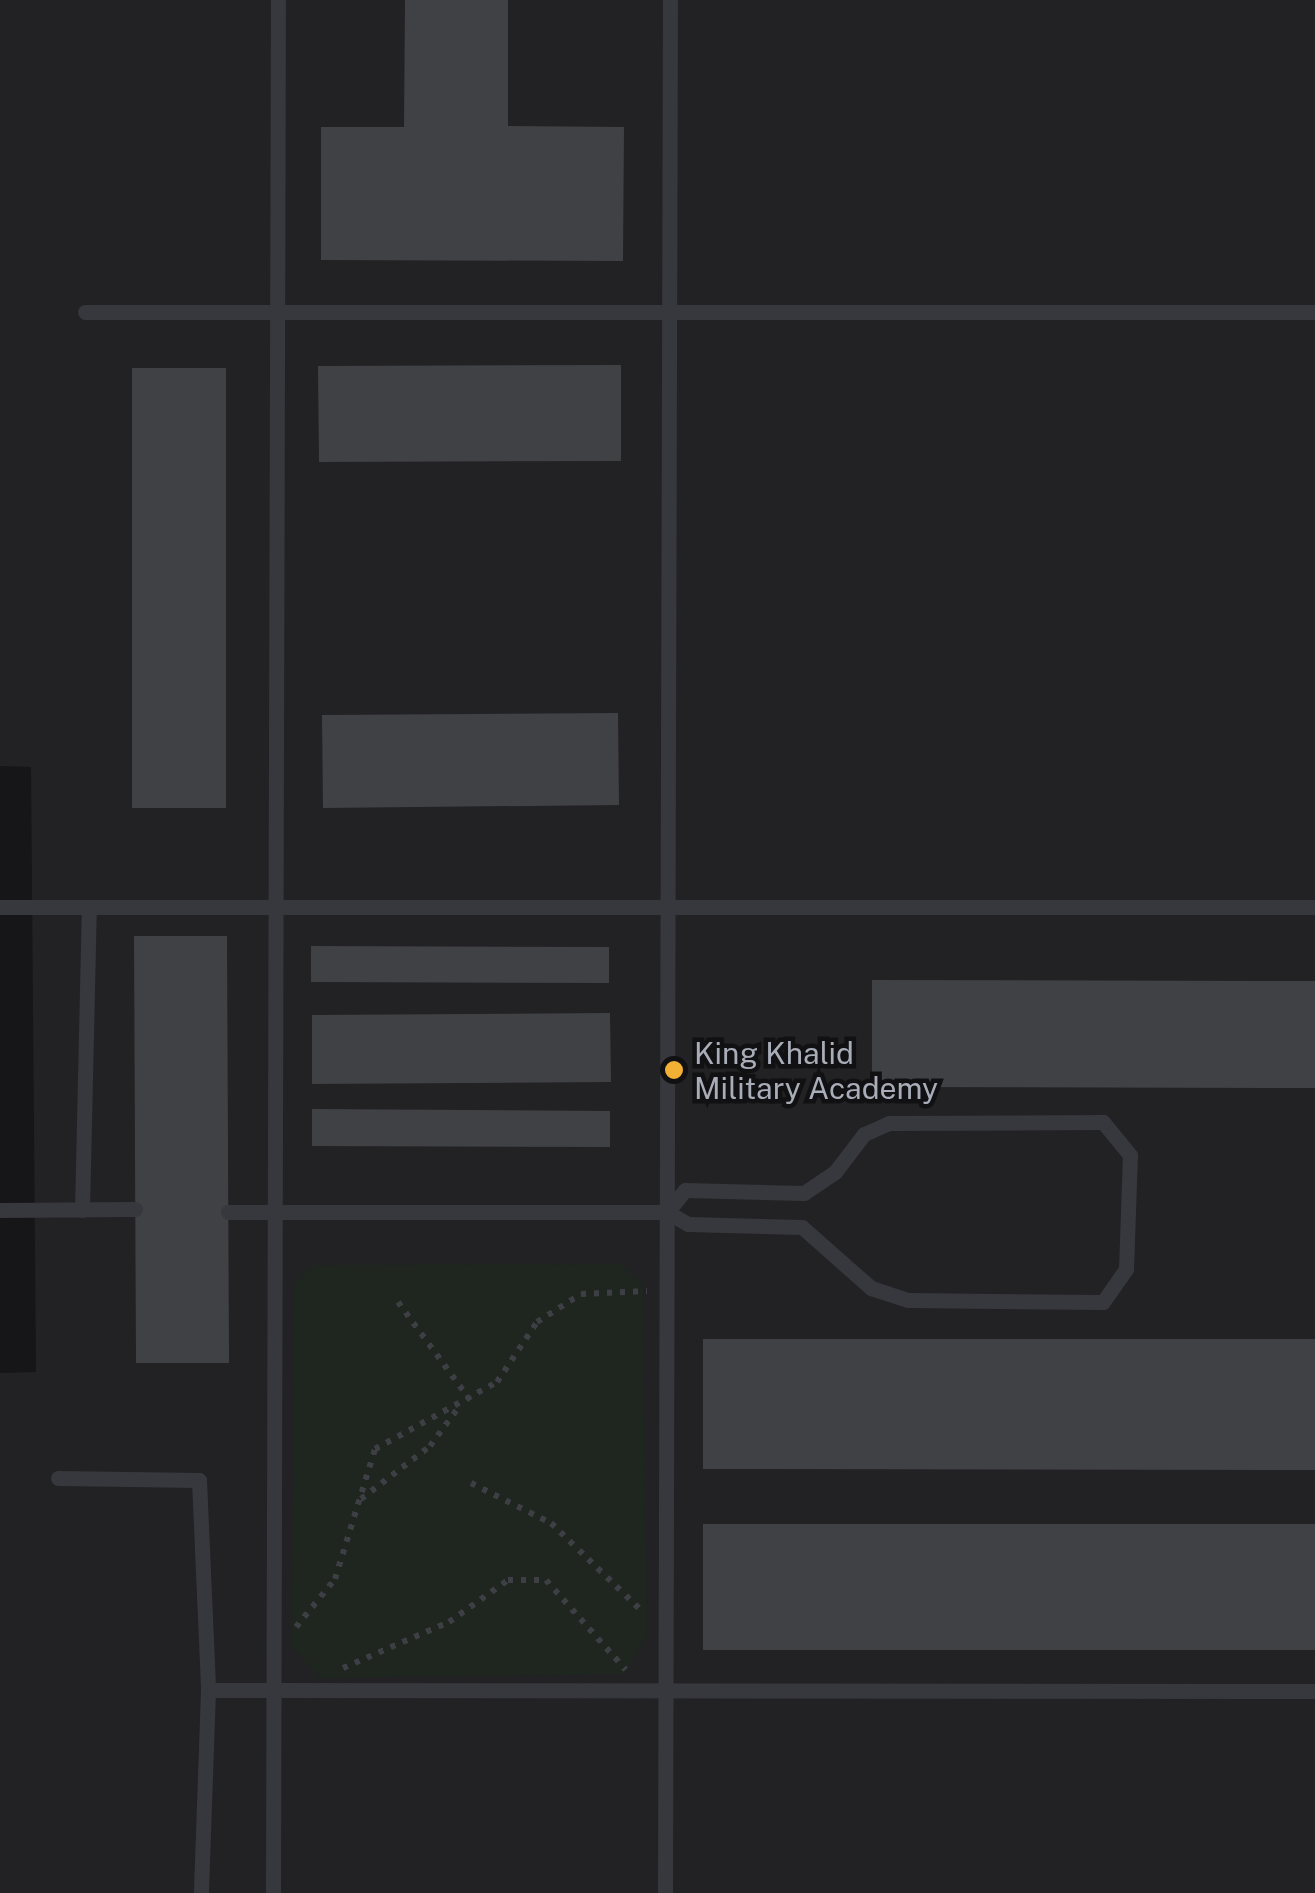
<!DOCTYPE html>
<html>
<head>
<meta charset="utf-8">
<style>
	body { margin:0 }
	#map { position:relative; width:1315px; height:1893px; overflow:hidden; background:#161618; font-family:"Public Sans",sans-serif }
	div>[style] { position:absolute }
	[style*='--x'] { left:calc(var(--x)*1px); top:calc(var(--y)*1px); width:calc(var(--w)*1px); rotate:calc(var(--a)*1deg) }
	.built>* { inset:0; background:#222225 }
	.green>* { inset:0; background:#1e261f }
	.building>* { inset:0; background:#404145 }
	.path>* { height:6px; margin-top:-3px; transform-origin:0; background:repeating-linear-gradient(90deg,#3d3f44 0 5px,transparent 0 13px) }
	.service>* { height:15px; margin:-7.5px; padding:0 7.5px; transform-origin:7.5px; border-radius:7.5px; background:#37383d }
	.dots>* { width:28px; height:28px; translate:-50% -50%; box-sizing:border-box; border:5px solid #111113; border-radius:50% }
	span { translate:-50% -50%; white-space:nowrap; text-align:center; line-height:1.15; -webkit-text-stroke:9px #111113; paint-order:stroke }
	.poi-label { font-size:30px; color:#a8adb8 }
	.left { translate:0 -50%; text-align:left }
</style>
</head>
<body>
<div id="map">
	<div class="built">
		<div style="clip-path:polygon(0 0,1315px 0,1315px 1893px,0 1893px,0 1373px,36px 1372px,31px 767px,0 766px)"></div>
	</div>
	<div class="green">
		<div style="clip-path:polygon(620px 1264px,643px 1284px,647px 1636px,624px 1674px,320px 1678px,292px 1646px,294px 1285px,312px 1265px)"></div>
	</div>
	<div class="building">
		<div style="clip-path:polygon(405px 0,508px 0,508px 126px,624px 127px,623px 261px,321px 260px,321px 127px,404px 127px)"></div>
		<div style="clip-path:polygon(621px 365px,621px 461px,319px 462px,318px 366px)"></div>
		<div style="clip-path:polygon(132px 368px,226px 368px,226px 808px,132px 808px)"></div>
		<div style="clip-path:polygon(618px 713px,619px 805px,323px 808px,322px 715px)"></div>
		<div style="clip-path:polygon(134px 936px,227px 936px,229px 1363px,136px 1363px)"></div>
		<div style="clip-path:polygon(311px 946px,609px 947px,609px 983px,311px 982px)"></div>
		<div style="clip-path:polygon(872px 980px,1315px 981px,1315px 1088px,872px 1087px)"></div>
		<div style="clip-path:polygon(610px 1013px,611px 1082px,312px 1084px,312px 1015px)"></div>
		<div style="clip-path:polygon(312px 1109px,610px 1111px,610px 1147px,312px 1146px)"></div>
		<div style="clip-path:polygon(703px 1339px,1315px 1339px,1315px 1470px,703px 1469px)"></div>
		<div style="clip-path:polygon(703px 1524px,1315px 1524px,1315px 1650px,703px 1650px)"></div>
	</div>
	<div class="path">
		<div style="--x:398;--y:1302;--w:122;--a:53.7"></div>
		<div style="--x:471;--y:1483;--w:89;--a:26.6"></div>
		<div style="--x:551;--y:1523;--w:129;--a:44.1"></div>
		<div style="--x:361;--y:1499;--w:87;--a:-37.5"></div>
		<div style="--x:430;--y:1446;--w:47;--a:-53.6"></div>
		<div style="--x:296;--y:1627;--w:62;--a:-50.9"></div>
		<div style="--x:335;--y:1579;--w:136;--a:-72.9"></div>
		<div style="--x:375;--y:1449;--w:139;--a:-28.8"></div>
		<div style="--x:497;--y:1382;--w:72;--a:-56.3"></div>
		<div style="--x:537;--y:1322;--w:52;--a:-32.5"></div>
		<div style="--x:581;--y:1294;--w:66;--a:-2.6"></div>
		<div style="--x:343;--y:1668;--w:116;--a:-23.5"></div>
		<div style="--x:449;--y:1622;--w:72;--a:-35.4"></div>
		<div style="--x:508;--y:1580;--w:38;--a:0"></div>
		<div style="--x:546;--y:1580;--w:120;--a:48.4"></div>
	</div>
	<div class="service">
		<div style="--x:85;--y:312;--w:1230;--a:0"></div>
		<div style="--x:0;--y:907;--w:1315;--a:0"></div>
		<div style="--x:0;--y:1210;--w:135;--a:-0.4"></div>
		<div style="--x:82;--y:1210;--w:301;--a:-88.7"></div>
		<div style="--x:228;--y:1212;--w:439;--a:0"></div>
		<div style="--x:667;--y:1212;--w:24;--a:30"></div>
		<div style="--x:688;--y:1224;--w:114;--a:1.5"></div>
		<div style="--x:802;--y:1227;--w:92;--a:41.5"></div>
		<div style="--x:871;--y:1288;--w:39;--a:18"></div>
		<div style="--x:908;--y:1300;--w:195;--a:0.6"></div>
		<div style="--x:1103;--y:1302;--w:40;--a:-55.1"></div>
		<div style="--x:1126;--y:1269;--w:114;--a:-88"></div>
		<div style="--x:1130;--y:1155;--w:43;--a:-129.3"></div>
		<div style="--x:1103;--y:1122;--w:214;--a:179.7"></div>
		<div style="--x:889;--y:1123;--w:27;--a:156"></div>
		<div style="--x:864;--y:1134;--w:48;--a:127.3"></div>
		<div style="--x:835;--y:1172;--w:37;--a:146"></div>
		<div style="--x:804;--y:1193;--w:119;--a:-178.6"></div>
		<div style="--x:685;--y:1190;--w:28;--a:129"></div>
		<div style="--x:58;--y:1478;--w:141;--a:0.8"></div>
		<div style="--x:199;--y:1480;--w:210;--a:87.5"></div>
		<div style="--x:208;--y:1690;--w:203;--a:92"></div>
		<div style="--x:208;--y:1690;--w:1107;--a:0.05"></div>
		<div style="--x:273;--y:1893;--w:1893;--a:-89.85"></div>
		<div style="--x:665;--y:1893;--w:1893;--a:-89.85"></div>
	</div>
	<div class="dots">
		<div style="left:674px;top:1070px;background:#f2b134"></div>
	</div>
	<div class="poi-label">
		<span class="left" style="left:694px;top:1070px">King Khalid<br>Military Academy</span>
	</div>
</div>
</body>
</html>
